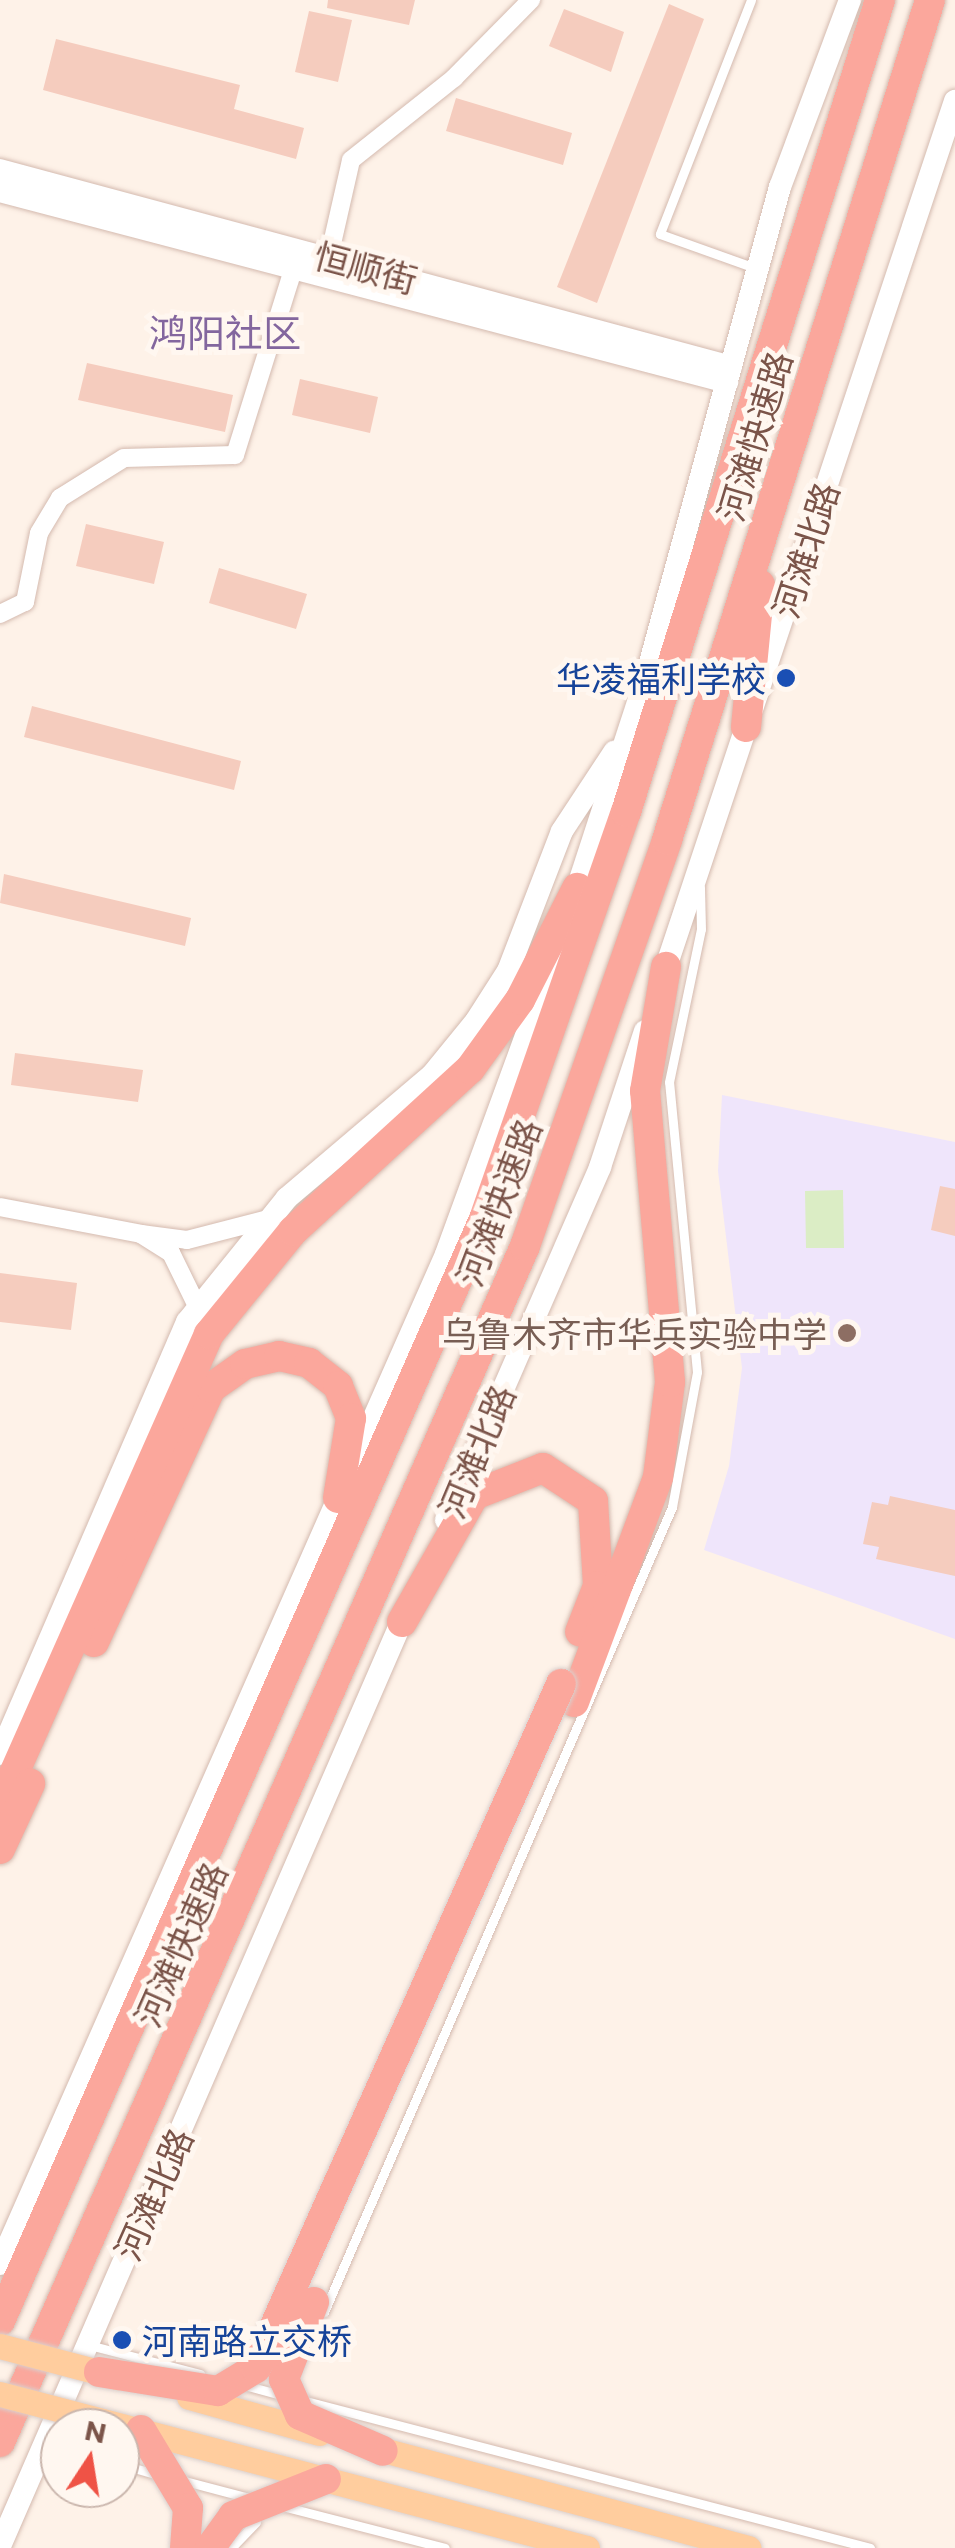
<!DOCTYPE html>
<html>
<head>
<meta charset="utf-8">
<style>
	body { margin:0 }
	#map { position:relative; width:955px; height:2548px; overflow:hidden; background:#fef2e8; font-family:Commissioner,"Noto Sans SC",sans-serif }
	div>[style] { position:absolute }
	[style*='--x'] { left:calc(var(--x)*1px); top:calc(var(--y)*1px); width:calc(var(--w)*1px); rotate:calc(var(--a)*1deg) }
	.education>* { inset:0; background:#efe5fb }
	.green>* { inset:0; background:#dbedc5 }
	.building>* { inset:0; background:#f5ccbe }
	.roads { filter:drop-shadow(0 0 2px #d4baaf) drop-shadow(0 0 2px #d4baaf) }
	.lane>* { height:9px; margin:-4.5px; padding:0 4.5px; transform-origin:4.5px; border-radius:4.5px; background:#fff }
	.street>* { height:18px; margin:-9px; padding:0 9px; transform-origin:9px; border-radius:9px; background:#fff }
	.secondary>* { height:22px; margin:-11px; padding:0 11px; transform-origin:11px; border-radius:11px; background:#fff }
	.highway>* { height:30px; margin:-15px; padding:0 15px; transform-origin:15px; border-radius:15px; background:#fba79c }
	.bridges { filter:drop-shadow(0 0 2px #dacfcc) drop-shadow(0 0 2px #dacfcc) }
	.primary-bridge>* { height:25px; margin:-12.5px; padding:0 12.5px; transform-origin:12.5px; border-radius:12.5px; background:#ffcd9e }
	.highway-bridge>* { height:30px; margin:-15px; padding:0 15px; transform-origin:15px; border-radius:15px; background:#fba79c }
	.dots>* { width:28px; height:28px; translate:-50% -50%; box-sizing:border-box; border:5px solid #fff7f0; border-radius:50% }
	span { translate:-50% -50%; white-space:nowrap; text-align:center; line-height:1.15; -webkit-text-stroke:10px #fff7f0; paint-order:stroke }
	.street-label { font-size:35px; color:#7b5449 }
	.transit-label { font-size:35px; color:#164399 }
	.right { translate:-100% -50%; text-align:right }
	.left { translate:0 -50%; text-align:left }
	.education-label { font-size:35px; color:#785e54 }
	.neighbourhood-label { font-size:38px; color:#83669e }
	.north { position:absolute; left:40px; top:2408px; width:100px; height:100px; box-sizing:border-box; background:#fff7f0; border:2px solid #cab6ad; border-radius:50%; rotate:12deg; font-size:28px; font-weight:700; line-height:40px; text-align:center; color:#7b5449 }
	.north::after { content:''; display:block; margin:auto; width:35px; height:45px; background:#ef5346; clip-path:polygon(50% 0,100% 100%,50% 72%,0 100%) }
</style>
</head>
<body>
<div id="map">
	<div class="education">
		<div style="clip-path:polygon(722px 1095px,955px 1142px,955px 1639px,704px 1550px,729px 1466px,742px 1368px,718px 1171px)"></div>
	</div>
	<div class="green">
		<div style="clip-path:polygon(843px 1190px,844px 1248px,806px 1248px,805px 1191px)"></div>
	</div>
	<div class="building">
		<div style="clip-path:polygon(328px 0,415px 0,409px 25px,327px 8px)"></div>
		<div style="clip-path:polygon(669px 4px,704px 19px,597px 303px,557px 287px)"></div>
		<div style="clip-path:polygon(564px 9px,624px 32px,611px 72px,549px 46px)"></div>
		<div style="clip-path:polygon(309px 11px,352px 20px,338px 82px,295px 72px)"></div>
		<div style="clip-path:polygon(56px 39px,240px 85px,234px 109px,304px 128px,296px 159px,43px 90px)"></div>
		<div style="clip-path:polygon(456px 98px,572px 133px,563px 165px,446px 131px)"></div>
		<div style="clip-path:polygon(87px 363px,233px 395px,225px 432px,78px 400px)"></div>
		<div style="clip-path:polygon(300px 379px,378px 397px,370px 433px,292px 415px)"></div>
		<div style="clip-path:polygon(86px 524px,164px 542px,154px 584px,76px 566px)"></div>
		<div style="clip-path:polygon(219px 568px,307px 594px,296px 629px,209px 603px)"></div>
		<div style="clip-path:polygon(32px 706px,241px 761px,234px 790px,24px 737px)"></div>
		<div style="clip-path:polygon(4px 874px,191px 918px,185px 946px,0 903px)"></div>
		<div style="clip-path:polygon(15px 1053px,143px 1070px,138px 1102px,11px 1085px)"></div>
		<div style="clip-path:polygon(940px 1186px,955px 1189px,955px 1236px,931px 1230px)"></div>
		<div style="clip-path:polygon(0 1273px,77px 1283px,71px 1330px,0 1322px)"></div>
		<div style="clip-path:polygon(890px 1496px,955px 1510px,955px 1576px,876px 1559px,879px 1547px,863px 1544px,872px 1502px,888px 1505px)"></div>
	</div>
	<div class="roads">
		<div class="lane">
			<div style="--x:751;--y:0;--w:251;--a:111.3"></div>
			<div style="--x:660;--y:234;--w:101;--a:19.7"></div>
			<div style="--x:324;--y:2312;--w:877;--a:-66.62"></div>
			<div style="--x:672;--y:1507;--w:137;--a:-79.5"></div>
			<div style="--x:697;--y:1372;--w:291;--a:-95.5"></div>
			<div style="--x:669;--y:1082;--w:156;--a:-78.2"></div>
			<div style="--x:701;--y:929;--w:42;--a:-91.4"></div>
			<div style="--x:89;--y:2345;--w:115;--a:14.6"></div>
			<div style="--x:244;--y:2385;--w:39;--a:15"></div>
			<div style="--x:302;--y:2400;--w:587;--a:14.6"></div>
			<div style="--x:120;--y:2464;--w:37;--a:16"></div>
			<div style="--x:181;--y:2480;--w:74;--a:14.8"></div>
			<div style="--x:282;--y:2506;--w:168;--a:14.4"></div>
			<div style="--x:231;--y:2548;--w:36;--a:-46"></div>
		</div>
		<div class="street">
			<div style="--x:329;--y:257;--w:99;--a:-77.2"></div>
			<div style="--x:351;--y:160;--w:132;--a:-38.5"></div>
			<div style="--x:454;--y:78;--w:110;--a:-45.4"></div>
			<div style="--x:0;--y:614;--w:28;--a:-26"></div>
			<div style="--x:25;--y:602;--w:70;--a:-78.5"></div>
			<div style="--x:39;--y:533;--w:41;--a:-59"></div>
			<div style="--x:60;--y:498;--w:75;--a:-32"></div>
			<div style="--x:124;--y:458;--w:111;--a:-1.5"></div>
			<div style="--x:235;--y:455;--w:204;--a:-72.6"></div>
			<div style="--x:0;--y:1207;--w:144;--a:10.8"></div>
			<div style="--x:198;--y:1308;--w:61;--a:-116.1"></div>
			<div style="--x:171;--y:1253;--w:36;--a:-148"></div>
			<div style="--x:141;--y:1234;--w:46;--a:7.4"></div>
			<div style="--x:187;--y:1240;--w:84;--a:-14.5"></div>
		</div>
		<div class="secondary">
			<div style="--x:0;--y:170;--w:757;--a:15.08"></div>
			<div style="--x:0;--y:191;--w:752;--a:14.72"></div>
			<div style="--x:572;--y:904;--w:235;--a:-71.9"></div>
			<div style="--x:645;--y:681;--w:512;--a:-74.72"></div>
			<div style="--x:780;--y:187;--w:200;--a:-69.5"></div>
			<div style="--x:661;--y:982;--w:929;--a:-71.55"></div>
			<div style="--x:446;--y:1520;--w:385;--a:-66.4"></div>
			<div style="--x:600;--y:1167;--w:143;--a:-71.7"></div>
			<div style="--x:0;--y:1754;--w:471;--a:-66.6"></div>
			<div style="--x:187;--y:1322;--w:159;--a:-51.1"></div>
			<div style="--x:287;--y:1198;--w:190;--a:-40.3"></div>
			<div style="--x:432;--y:1075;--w:70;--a:-50.8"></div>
			<div style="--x:476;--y:1021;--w:59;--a:-57.4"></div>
			<div style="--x:508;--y:971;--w:150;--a:-68.9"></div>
			<div style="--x:562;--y:831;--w:95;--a:-56.6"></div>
			<div style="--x:0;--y:2264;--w:1104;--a:-66.17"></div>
			<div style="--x:446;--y:1254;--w:320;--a:-69.9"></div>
			<div style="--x:0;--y:2546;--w:1022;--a:-66.52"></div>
		</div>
		<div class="highway">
			<div style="--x:746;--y:727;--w:143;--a:-84.4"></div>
			<div style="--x:402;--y:1622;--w:146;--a:-60.4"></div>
			<div style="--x:474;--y:1495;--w:74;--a:-21.4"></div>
			<div style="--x:543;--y:1468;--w:60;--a:33.4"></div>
			<div style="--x:593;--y:1501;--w:85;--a:86.6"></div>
			<div style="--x:598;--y:1586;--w:49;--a:111.4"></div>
			<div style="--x:94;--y:1642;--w:280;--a:-65.3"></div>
			<div style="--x:211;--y:1388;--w:42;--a:-35.2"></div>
			<div style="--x:245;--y:1364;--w:35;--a:-13"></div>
			<div style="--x:279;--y:1356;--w:31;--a:13"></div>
			<div style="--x:309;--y:1363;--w:37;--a:38"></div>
			<div style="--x:338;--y:1386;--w:35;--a:68"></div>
			<div style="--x:351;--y:1418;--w:81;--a:99.2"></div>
			<div style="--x:574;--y:1702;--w:240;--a:-69.5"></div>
			<div style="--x:658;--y:1477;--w:96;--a:-82.8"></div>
			<div style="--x:670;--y:1382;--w:292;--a:-94.9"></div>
			<div style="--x:645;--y:1091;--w:126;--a:-80.4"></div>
			<div style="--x:0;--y:1805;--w:515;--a:-66.07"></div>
			<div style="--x:209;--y:1334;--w:133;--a:-50.8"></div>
			<div style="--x:293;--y:1231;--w:240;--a:-42.5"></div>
			<div style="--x:470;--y:1069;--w:85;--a:-54.1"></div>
			<div style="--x:520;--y:1000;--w:126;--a:-63"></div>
			<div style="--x:0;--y:1849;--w:72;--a:-65.2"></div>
			<div style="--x:0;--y:2321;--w:1204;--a:-66.29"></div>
			<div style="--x:484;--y:1219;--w:431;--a:-70.8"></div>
			<div style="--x:626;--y:812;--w:851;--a:-72.63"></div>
			<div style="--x:0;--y:2442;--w:1306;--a:-66.3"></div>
			<div style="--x:525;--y:1246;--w:430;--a:-70.7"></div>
			<div style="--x:667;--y:840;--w:880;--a:-72.61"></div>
		</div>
	</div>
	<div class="bridges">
		<div class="primary-bridge">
			<div style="--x:0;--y:2346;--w:121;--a:14.8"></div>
			<div style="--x:0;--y:2394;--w:607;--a:14.7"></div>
			<div style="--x:189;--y:2397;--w:135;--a:15.5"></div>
			<div style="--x:368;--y:2446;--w:394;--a:15"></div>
		</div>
		<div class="highway-bridge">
			<div style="--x:314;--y:2302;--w:83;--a:111.3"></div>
			<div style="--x:284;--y:2379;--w:39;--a:66"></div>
			<div style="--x:300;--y:2415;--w:90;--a:23.4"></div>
			<div style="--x:99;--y:2372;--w:121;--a:9.1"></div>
			<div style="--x:218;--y:2391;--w:44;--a:-31.2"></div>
			<div style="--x:256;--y:2368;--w:749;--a:-65.97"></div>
			<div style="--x:141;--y:2430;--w:91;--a:58.9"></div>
			<div style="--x:188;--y:2508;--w:40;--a:94.3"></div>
			<div style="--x:210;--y:2548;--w:39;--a:-54"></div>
			<div style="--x:233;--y:2516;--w:100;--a:-21.7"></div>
		</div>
	</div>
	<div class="dots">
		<div style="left:786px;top:678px;background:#1a4fb4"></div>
		<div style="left:847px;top:1333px;background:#8d6e63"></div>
		<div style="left:122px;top:2340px;background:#1a4fb4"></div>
	</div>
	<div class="street-label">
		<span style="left:366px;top:267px;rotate:15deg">恒顺街</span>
		<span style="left:754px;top:436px;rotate:-73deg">河滩快速路</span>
		<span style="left:805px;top:550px;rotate:-72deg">河滩北路</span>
		<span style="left:498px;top:1202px;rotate:-69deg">河滩快速路</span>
		<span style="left:476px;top:1451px;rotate:-67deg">河滩北路</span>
		<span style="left:180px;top:1944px;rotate:-66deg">河滩快速路</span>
		<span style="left:153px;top:2194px;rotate:-66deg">河滩北路</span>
	</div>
	<div class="transit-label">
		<span class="right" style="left:766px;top:678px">华凌福利学校</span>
		<span class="left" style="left:142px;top:2340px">河南路立交桥</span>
	</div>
	<div class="education-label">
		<span class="right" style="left:827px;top:1333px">乌鲁木齐市华兵实验中学</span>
	</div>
	<div class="neighbourhood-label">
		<span style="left:225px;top:332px">鸿阳社区</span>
	</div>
	<div class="north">N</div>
</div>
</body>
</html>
